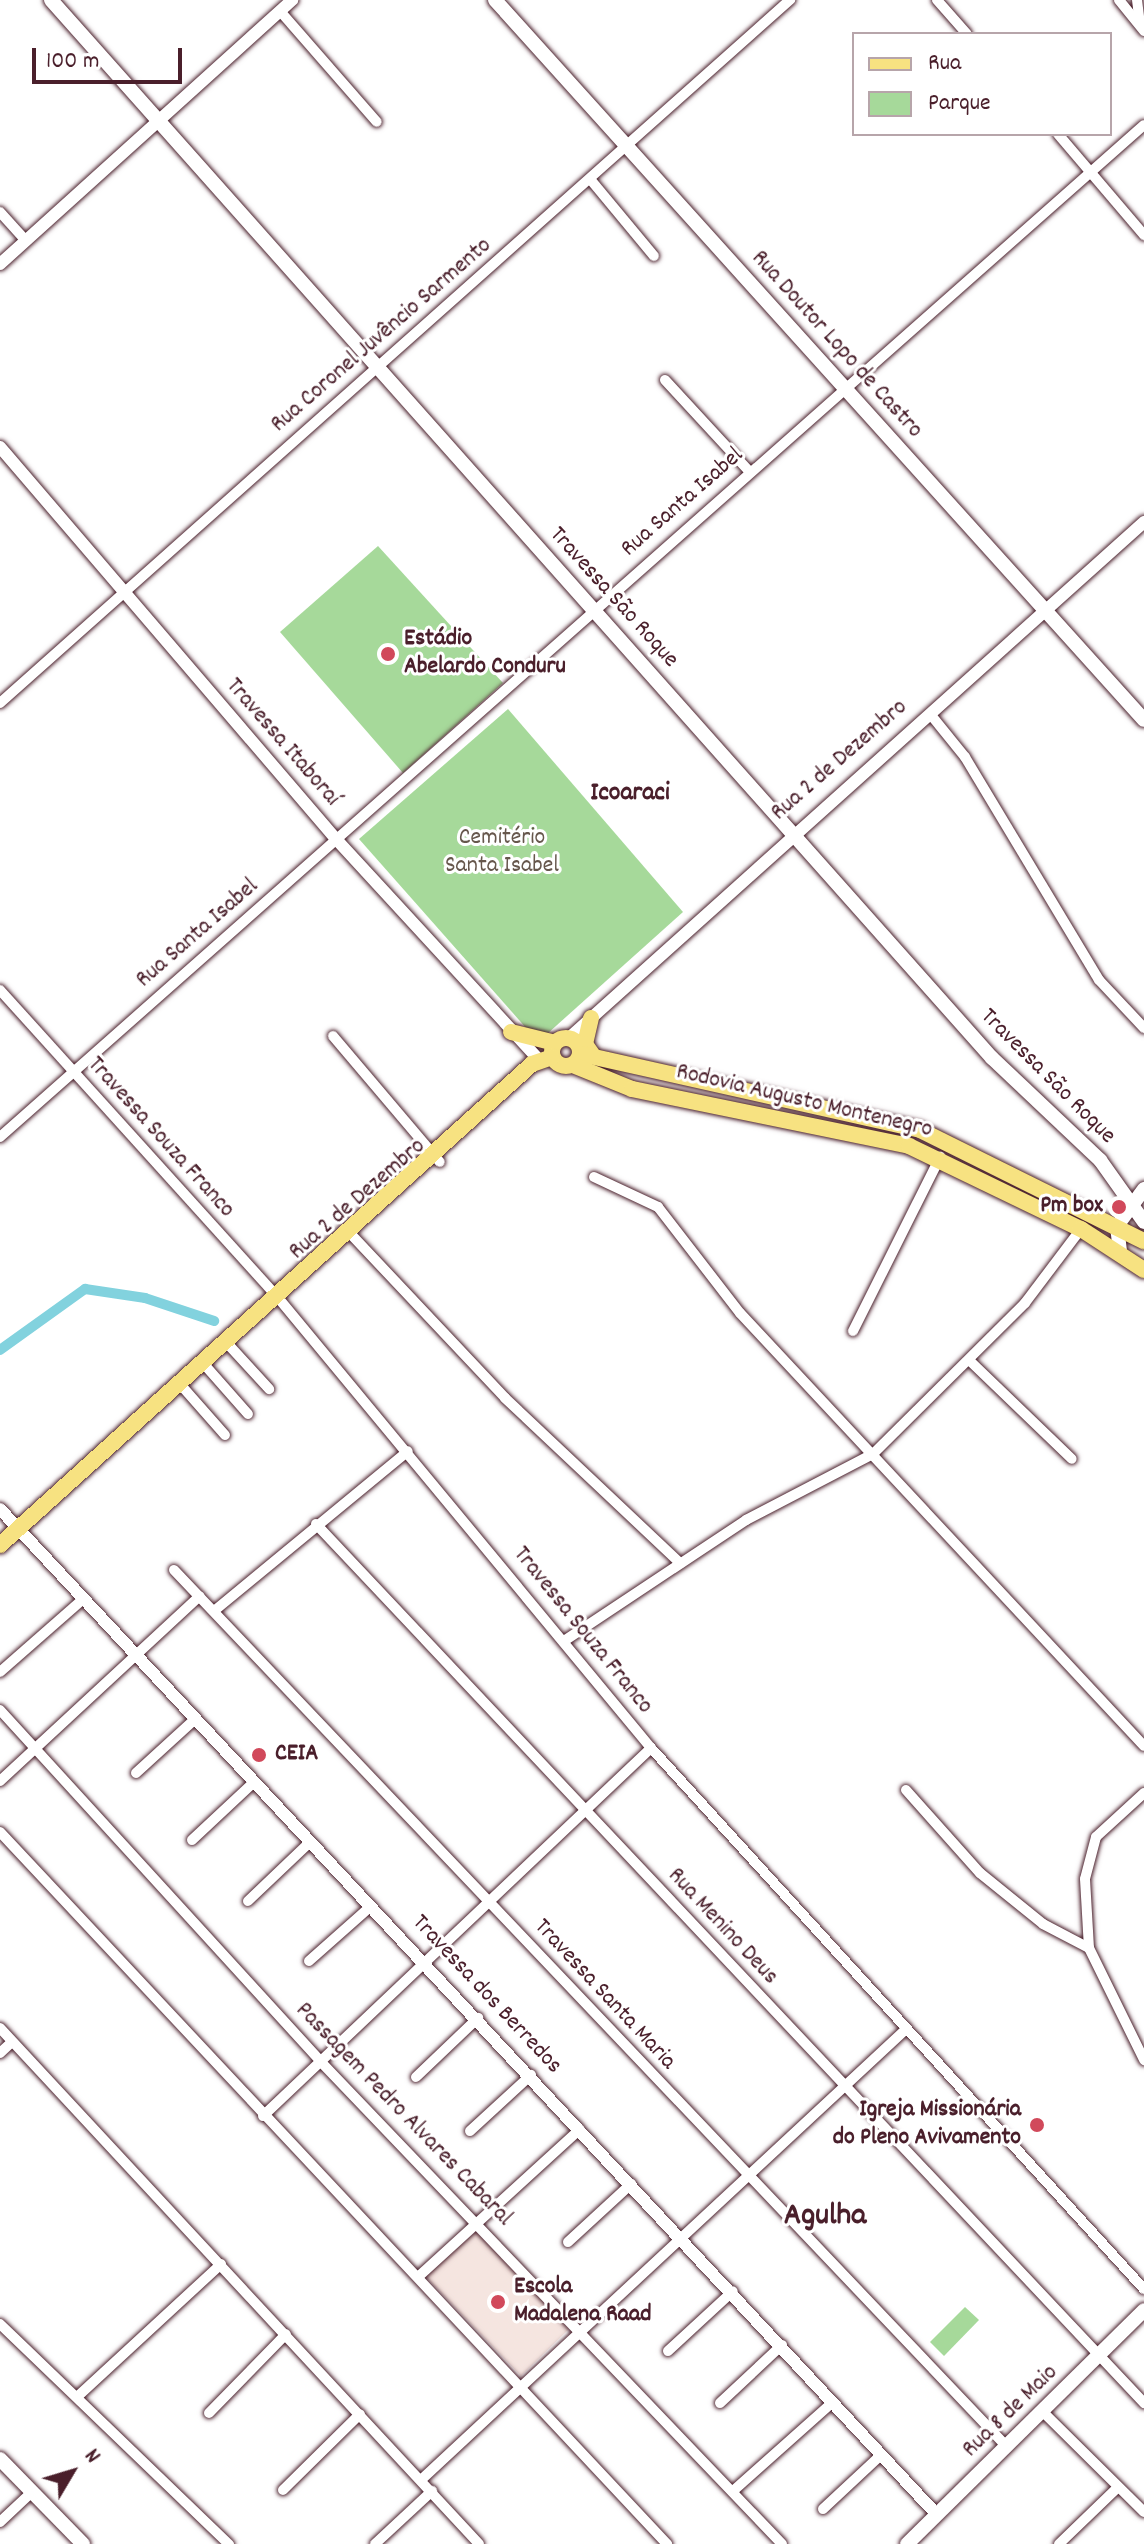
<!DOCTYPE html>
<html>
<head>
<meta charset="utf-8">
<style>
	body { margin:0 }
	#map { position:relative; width:1144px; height:2544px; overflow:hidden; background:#fff; font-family:Dekko,sans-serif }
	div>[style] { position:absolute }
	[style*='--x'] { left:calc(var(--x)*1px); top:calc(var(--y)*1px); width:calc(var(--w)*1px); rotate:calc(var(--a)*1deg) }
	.built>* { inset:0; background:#f5e5e0 }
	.green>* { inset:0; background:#a6d99a }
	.canal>* { height:10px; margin:-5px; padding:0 5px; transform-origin:5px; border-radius:5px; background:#82d2de }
	.roads { filter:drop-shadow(0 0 2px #4a1f2b) drop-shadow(0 0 2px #4a1f2b) }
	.minor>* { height:10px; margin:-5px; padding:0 5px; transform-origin:5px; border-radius:5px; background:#fff }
	.tertiary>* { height:12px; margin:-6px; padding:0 6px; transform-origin:6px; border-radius:6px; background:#fff }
	.secondary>* { height:14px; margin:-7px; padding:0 7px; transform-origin:7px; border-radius:7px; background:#fff }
	.primary>* { height:16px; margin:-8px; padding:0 8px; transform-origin:8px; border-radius:8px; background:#f7e281 }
	.primary>.ring { margin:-8px; padding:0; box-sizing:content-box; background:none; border:16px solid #f7e281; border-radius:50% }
	.dots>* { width:22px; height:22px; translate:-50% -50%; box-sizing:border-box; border:4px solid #fff; border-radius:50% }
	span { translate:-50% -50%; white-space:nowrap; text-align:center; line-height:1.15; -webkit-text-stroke:6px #fff; paint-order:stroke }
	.street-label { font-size:24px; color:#4a1f2b }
	.poi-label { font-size:24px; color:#4a1f2b; font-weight:700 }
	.left { translate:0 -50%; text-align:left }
	.right { translate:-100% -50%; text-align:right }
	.park-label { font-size:24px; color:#66574c }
	.neighbourhood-label { font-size:26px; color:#4a1f2b; font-weight:700 }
	.district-label { font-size:32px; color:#4a1f2b; font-weight:700 }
	.legend { position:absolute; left:852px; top:32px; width:260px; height:104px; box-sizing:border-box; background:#fff; border:2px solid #b7a5aa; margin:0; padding:10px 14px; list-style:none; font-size:24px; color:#4a1f2b }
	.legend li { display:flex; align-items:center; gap:16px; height:40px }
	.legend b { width:40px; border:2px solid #b7a5aa }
	.north { position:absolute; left:32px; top:2432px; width:80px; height:80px; -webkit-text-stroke:6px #fff; paint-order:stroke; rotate:52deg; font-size:22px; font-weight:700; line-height:32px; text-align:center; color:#4a1f2b }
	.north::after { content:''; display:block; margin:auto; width:28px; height:36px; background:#4a1f2b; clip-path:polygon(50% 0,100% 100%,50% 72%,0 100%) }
	.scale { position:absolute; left:32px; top:48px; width:150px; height:36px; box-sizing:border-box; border:4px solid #4a1f2b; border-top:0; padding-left:10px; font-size:24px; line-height:28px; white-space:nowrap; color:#4a1f2b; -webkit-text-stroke:6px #fff; paint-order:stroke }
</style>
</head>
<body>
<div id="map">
	<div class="built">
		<div style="clip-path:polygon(478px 2230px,569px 2329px,521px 2376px,425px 2276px)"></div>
	</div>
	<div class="green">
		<div style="clip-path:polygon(378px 546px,503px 683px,403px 773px,280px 632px)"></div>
		<div style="clip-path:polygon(508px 709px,683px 912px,547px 1034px,527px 1029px,359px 839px)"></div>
		<div style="clip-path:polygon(965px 2307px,979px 2320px,944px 2356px,930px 2342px)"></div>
	</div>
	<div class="canal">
		<div style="--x:0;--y:1350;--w:105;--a:-35.7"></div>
		<div style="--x:85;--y:1289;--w:61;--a:8.5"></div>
		<div style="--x:145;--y:1298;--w:73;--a:18.4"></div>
	</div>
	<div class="roads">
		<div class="minor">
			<div style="--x:937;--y:0;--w:45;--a:48.6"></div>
			<div style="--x:1119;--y:0;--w:40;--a:51"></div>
			<div style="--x:1137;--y:0;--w:24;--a:83"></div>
			<div style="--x:280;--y:11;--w:147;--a:48.9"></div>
			<div style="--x:1058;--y:134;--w:133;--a:49.6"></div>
			<div style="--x:590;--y:179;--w:100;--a:50.3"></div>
			<div style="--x:0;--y:212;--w:39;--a:48"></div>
			<div style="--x:665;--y:380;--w:125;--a:47.3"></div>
			<div style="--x:0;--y:703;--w:1058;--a:-41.67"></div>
			<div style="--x:931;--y:715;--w:54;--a:51"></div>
			<div style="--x:965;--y:757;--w:260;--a:59"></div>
			<div style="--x:1099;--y:980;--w:66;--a:46.8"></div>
			<div style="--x:0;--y:990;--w:410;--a:47.9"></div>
			<div style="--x:275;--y:1294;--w:589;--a:50.37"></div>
			<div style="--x:651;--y:1748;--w:732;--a:47.66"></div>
			<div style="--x:333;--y:1036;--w:165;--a:49.7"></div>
			<div style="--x:0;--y:1137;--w:1527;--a:-41.5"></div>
			<div style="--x:594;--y:1177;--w:71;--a:25.1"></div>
			<div style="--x:658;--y:1207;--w:134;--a:52.3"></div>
			<div style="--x:740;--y:1313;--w:592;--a:46.98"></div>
			<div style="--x:346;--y:1229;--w:232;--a:46.7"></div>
			<div style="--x:505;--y:1398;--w:241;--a:43.3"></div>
			<div style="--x:853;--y:1331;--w:195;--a:-63.4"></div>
			<div style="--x:226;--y:1342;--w:64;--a:47.5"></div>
			<div style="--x:970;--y:1361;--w:141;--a:43.9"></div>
			<div style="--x:203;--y:1363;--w:68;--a:48.6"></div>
			<div style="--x:180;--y:1384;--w:68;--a:48.6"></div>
			<div style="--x:316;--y:1524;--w:1208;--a:46.71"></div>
			<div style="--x:174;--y:1570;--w:1210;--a:46.47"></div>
			<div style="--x:214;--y:1611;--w:251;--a:-39.5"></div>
			<div style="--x:564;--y:1641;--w:219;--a:-33.6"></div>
			<div style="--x:746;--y:1520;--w:143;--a:-27.5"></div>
			<div style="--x:873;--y:1454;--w:214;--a:-44.8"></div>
			<div style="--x:1025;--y:1303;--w:93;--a:-52.9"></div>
			<div style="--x:0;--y:1672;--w:111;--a:-41.3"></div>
			<div style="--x:0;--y:1710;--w:476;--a:47.6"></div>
			<div style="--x:321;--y:2062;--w:667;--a:46.28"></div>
			<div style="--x:136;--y:1773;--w:79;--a:-42.4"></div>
			<div style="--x:0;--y:1781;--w:272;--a:-42.8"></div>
			<div style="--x:906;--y:1790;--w:111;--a:48.3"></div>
			<div style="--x:980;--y:1873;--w:81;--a:39"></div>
			<div style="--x:1043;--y:1924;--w:52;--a:27.6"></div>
			<div style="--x:1144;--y:1793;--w:65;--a:137.5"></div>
			<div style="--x:1096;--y:1837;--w:43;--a:104.7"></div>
			<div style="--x:1085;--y:1879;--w:69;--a:86.7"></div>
			<div style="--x:1089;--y:1948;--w:125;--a:63.8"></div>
			<div style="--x:0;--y:1832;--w:976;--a:46.87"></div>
			<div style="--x:192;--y:1840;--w:83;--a:-43.1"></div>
			<div style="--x:248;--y:1901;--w:84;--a:-43.6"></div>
			<div style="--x:309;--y:1961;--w:83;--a:-41.6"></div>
			<div style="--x:0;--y:2028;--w:704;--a:47.13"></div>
			<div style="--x:0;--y:2053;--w:16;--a:-43"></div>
			<div style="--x:416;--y:2077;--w:86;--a:-43.6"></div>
			<div style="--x:263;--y:2116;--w:535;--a:-43.48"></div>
			<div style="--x:470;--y:2131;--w:83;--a:-42.6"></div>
			<div style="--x:568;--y:2242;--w:86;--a:-42.6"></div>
			<div style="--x:418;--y:2277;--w:219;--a:-42.4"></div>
			<div style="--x:0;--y:2324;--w:318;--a:43.9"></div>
			<div style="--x:668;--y:2351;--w:88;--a:-42.7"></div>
			<div style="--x:77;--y:2397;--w:196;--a:-42.7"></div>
			<div style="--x:720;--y:2403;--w:85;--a:-43.1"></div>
			<div style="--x:1043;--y:2412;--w:142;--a:44.7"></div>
			<div style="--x:209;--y:2413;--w:110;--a:-45.7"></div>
			<div style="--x:422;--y:2479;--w:659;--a:-42.91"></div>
			<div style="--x:283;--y:2490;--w:108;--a:-44.6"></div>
			<div style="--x:733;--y:2491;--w:134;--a:-41.7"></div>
			<div style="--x:823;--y:2509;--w:79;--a:-43"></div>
			<div style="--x:0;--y:2522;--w:44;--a:-43.2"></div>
			<div style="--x:375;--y:2544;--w:78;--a:-42.9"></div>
			<div style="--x:1059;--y:2544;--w:82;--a:-44"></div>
		</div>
		<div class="tertiary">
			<div style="--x:0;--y:264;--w:394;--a:-42.1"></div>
			<div style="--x:0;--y:447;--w:516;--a:49.4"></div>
			<div style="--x:336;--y:839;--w:301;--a:47.4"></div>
			<div style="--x:569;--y:1038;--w:773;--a:-41.9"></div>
			<div style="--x:0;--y:1509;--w:1375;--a:47.03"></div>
		</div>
		<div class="secondary">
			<div style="--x:51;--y:0;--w:1416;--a:48.35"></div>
			<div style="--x:992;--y:1058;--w:149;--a:43.4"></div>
			<div style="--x:1100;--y:1160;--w:76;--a:54.6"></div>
			<div style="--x:495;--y:0;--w:969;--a:47.97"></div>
			<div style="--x:1120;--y:1251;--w:25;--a:-97"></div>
			<div style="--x:1117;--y:1226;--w:46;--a:-53.9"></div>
			<div style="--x:0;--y:2459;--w:119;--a:45.7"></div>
			<div style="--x:907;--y:2544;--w:333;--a:-44.6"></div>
		</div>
		<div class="primary">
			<div style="--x:591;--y:1018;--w:27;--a:103"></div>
			<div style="--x:585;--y:1044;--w:12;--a:55"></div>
			<div style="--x:511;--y:1032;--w:45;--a:14"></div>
			<div class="ring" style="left:552px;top:1038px;width:12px;height:12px"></div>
			<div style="--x:581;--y:1054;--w:347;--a:12.6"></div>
			<div style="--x:920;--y:1130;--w:250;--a:26.4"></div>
			<div style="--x:573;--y:1065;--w:64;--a:22.1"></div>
			<div style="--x:632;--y:1089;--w:283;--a:11.6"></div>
			<div style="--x:909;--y:1146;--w:191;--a:25.8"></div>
			<div style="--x:1081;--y:1229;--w:75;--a:33.1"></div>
			<div style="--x:0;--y:1545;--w:717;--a:-42.12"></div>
			<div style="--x:532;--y:1064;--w:21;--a:-19"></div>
		</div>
	</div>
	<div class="dots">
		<div style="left:388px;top:654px;background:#d1495b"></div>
		<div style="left:1119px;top:1207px;background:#d1495b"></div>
		<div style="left:259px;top:1755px;background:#d1495b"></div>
		<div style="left:1037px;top:2125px;background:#d1495b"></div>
		<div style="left:498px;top:2302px;background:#d1495b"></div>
	</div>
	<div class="street-label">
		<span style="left:382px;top:336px;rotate:-41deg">Rua Coronel Juvêncio Sarmento</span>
		<span style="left:836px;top:345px;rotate:48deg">Rua Doutor Lopo de Castro</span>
		<span style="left:683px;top:503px;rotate:-41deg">Rua Santa Isabel</span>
		<span style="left:613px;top:598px;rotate:48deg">Travessa São Roque</span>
		<span style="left:282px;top:743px;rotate:49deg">Travessa Itaboraí</span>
		<span style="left:840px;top:761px;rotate:-41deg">Rua 2 de Dezembro</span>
		<span style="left:198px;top:934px;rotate:-41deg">Rua Santa Isabel</span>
		<span style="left:1047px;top:1077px;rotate:45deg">Travessa São Roque</span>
		<span style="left:804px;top:1102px;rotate:13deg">Rodovia Augusto Montenegro</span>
		<span style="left:160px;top:1138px;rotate:48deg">Travessa Souza Franco</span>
		<span style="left:358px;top:1200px;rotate:-41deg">Rua 2 de Dezembro</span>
		<span style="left:582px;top:1631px;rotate:51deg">Travessa Souza Franco</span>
		<span style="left:722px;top:1927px;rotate:47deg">Rua Menino Deus</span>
		<span style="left:486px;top:1995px;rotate:47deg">Travessa dos Berredos</span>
		<span style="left:604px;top:1995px;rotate:47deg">Travessa Santa Maria</span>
		<span style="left:403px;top:2115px;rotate:46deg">Passagem Pedro Alvares Cabaral</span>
		<span style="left:1011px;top:2412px;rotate:-44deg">Rua 8 de Maio</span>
	</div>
	<div class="poi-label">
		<span class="left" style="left:404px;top:654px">Estádio<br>Abelardo Conduru</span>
		<span class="right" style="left:1103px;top:1207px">Pm box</span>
		<span class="left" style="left:275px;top:1755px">CEIA</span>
		<span class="right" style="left:1021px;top:2125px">Igreja Missionária<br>do Pleno Avivamento</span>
		<span class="left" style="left:514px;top:2302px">Escola<br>Madalena Raad</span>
	</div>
	<div class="park-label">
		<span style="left:502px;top:853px">Cemitério<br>Santa Isabel</span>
	</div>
	<div class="neighbourhood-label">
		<span style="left:630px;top:794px">Icoaraci</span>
	</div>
	<div class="district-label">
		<span style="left:825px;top:2217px">Agulha</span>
	</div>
	<ul class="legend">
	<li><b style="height:10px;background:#f7e281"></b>Rua</li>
	<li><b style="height:22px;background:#a6d99a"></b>Parque</li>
	</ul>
	<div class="north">N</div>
	<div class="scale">100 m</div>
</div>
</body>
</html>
